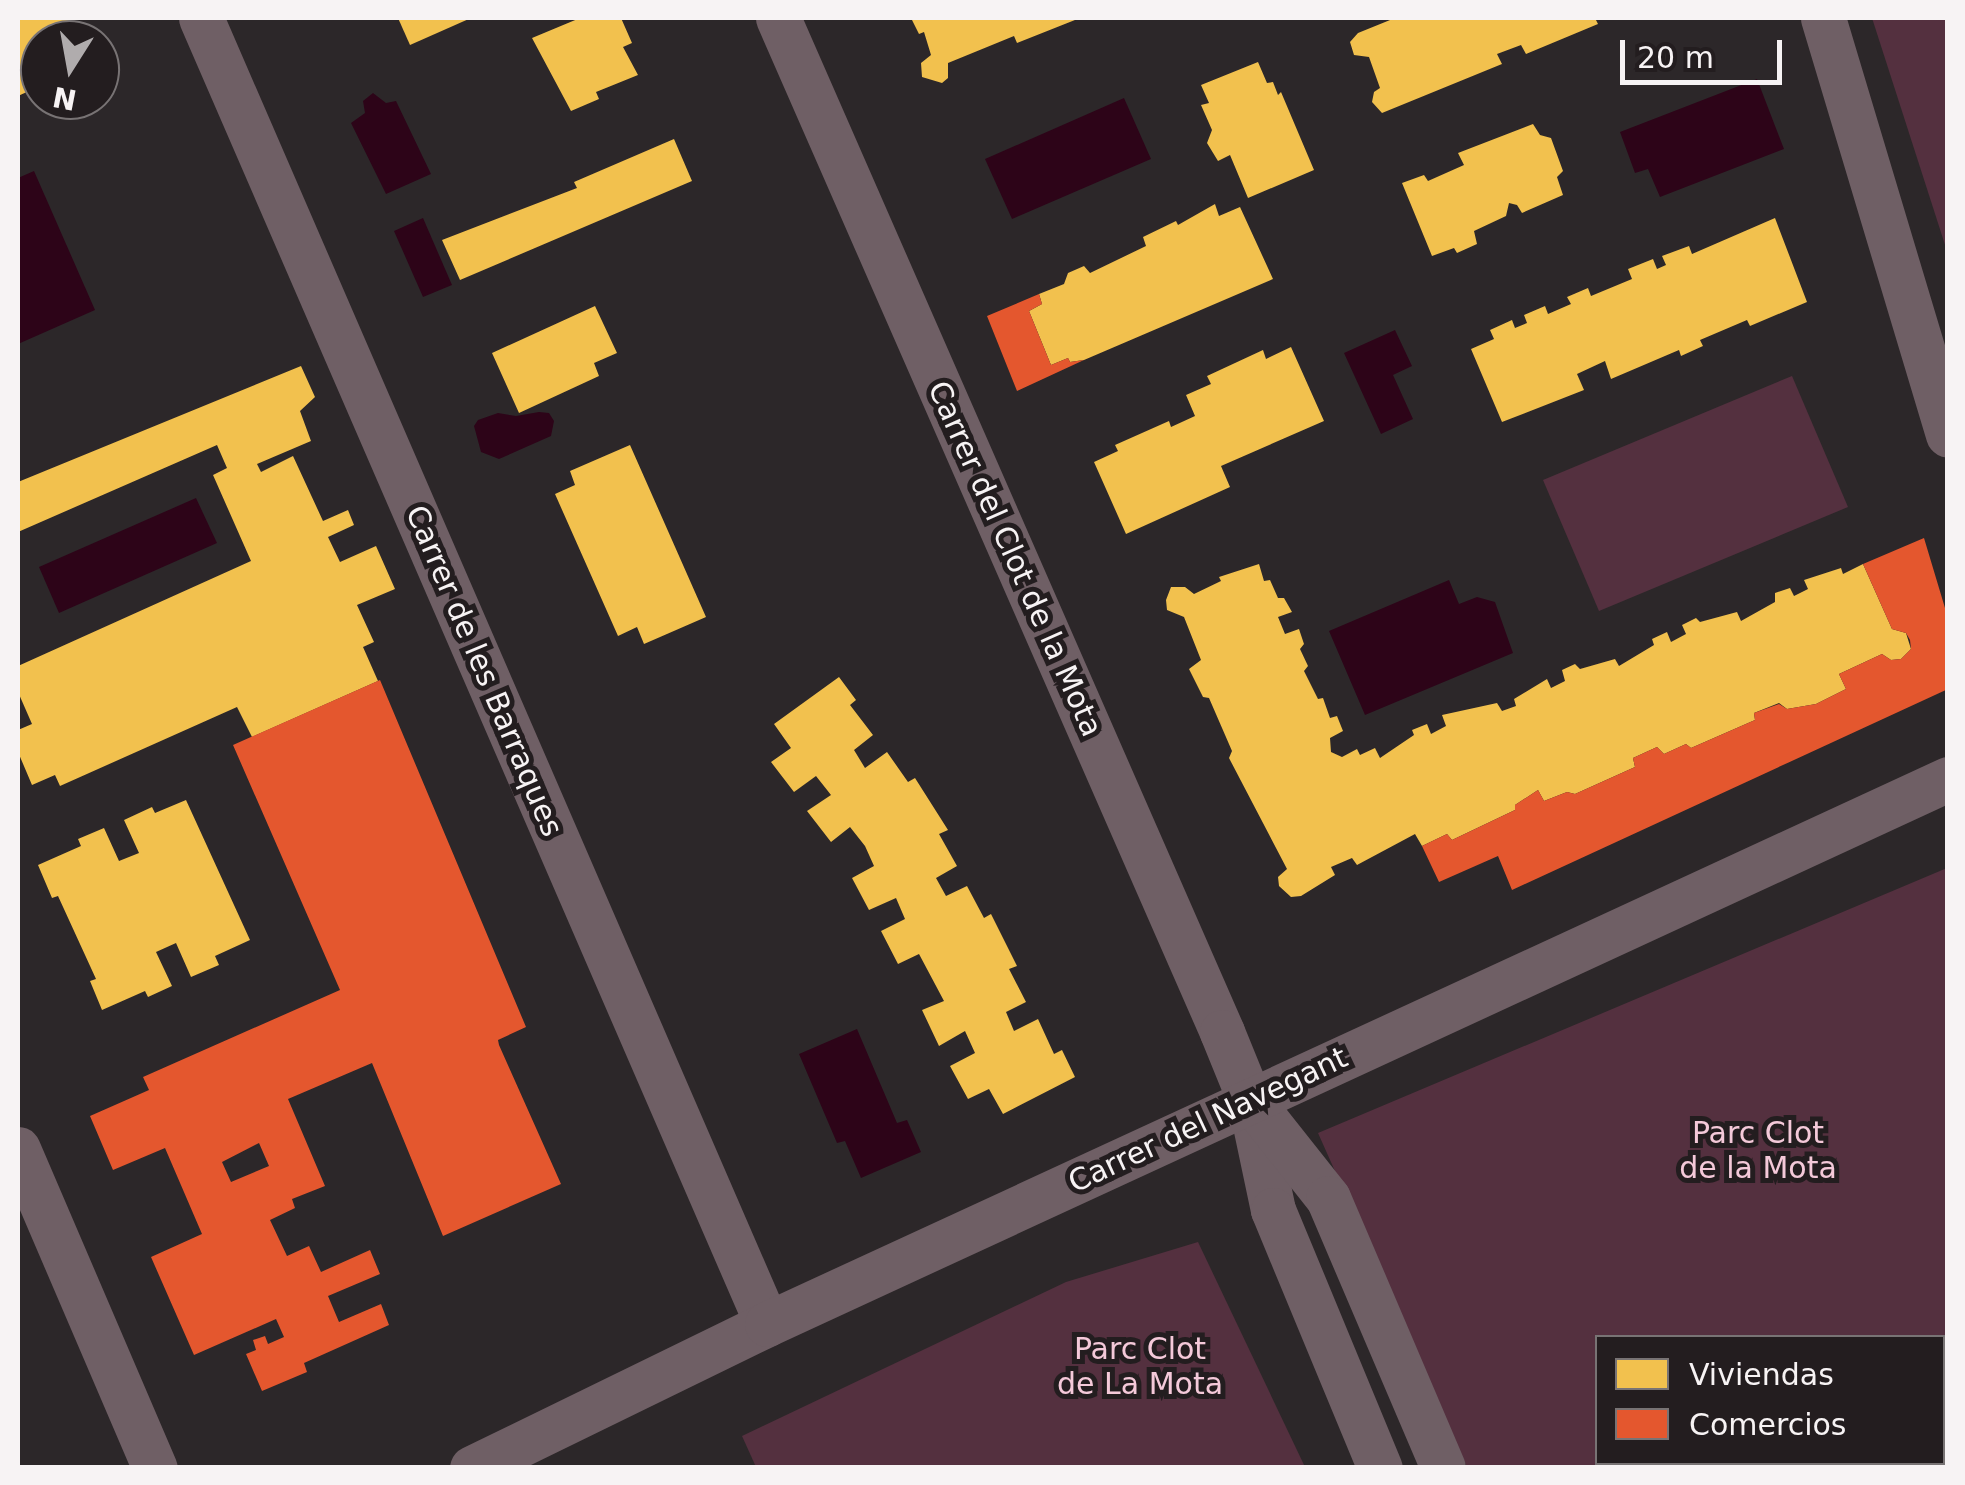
<!DOCTYPE html>
<html>
<head>
<meta charset="utf-8">
<style>
	body { margin:0 }
	#map { position:relative; width:1965px; height:1485px; overflow:hidden; background:#2c2729; font-family:"DejaVu Sans",sans-serif }
	div>[style] { position:absolute }
	[style*='--x'] { left:calc(var(--x)*1px); top:calc(var(--y)*1px); width:calc(var(--w)*1px); rotate:calc(var(--a)*1deg) }
	.green>* { inset:0; background:#54303f }
	.water>* { inset:0; background:#2d0418 }
	.homes>* { inset:0; background:#f2c14e }
	.shops>* { inset:0; background:#e4572e }
	.minor>* { height:45px; margin:-22.5px; padding:0 22.5px; transform-origin:22.5px; border-radius:22.5px; background:#6f5f65 }
	span { translate:-50% -50%; white-space:nowrap; text-align:center; line-height:1.15; -webkit-text-stroke:10px #231d1f; paint-order:stroke }
	.street-label { font-size:30px; color:#f7f3f4 }
	.park-label { font-size:30px; color:#f4c9d9 }
	.frame { position:absolute; inset:0; border:20px solid #f7f3f4; pointer-events:none }
	.legend { position:absolute; left:1595px; top:1335px; width:350px; height:130px; box-sizing:border-box; background:#231d1f; border:2px solid #787374; margin:0; padding:12px 18px; list-style:none; font-size:30px; color:#f7f3f4 }
	.legend li { display:flex; align-items:center; gap:20px; height:50px }
	.legend b { width:50px; border:2px solid #787374 }
	.north { position:absolute; left:20px; top:20px; width:100px; height:100px; box-sizing:border-box; background:#231d1f; border:2px solid #787374; border-radius:50%; rotate:191deg; font-size:28px; font-weight:700; line-height:40px; text-align:center; color:#f7f3f4 }
	.north::after { content:''; display:block; margin:auto; width:35px; height:45px; background:#b0acad; clip-path:polygon(50% 0,100% 100%,50% 72%,0 100%) }
	.scale { position:absolute; left:1620px; top:40px; width:162px; height:45px; box-sizing:border-box; border:5px solid #f7f3f4; border-top:0; padding-left:12px; font-size:30px; line-height:35px; white-space:nowrap; color:#f7f3f4; -webkit-text-stroke:8px #231d1f; paint-order:stroke }
</style>
</head>
<body>
<div id="map">
	<div class="green">
		<div style="clip-path:polygon(1872px 18px,1947px 18px,1947px 251px)"></div>
		<div style="clip-path:polygon(1792px 376px,1848px 507px,1599px 611px,1543px 480px)"></div>
		<div style="clip-path:polygon(evenodd,1947px 868px,1947px 1467px,1467px 1467px,1318px 1133px,1947px 868px,1598px 1338px,1942px 1338px,1942px 1462px,1598px 1462px,1598px 1338px)"></div>
		<div style="clip-path:polygon(1198px 1242px,1305px 1467px,756px 1467px,742px 1436px,1066px 1282px)"></div>
	</div>
	<div class="water">
		<div style="clip-path:polygon(1757px 79px,1784px 149px,1660px 197px,1648px 169px,1635px 173px,1620px 132px)"></div>
		<div style="clip-path:polygon(373px 93px,386px 103px,396px 101px,431px 174px,386px 194px,351px 123px,365px 113px,363px 101px)"></div>
		<div style="clip-path:polygon(1124px 98px,1151px 159px,1012px 219px,985px 159px)"></div>
		<div style="clip-path:polygon(34px 171px,95px 310px,18px 344px,18px 178px)"></div>
		<div style="clip-path:polygon(423px 218px,452px 285px,423px 297px,394px 231px)"></div>
		<div style="clip-path:polygon(1395px 330px,1412px 366px,1393px 375px,1413px 419px,1381px 434px,1344px 353px)"></div>
		<div style="clip-path:polygon(539px 412px,549px 413px,554px 421px,551px 436px,499px 459px,481px 452px,474px 426px,478px 420px,498px 413px,516px 416px)"></div>
		<div style="clip-path:polygon(196px 498px,217px 543px,59px 613px,39px 567px)"></div>
		<div style="clip-path:polygon(1449px 580px,1459px 604px,1477px 597px,1495px 602px,1513px 653px,1365px 715px,1329px 631px)"></div>
		<div style="clip-path:polygon(857px 1029px,897px 1123px,907px 1120px,921px 1152px,861px 1178px,845px 1141px,837px 1143px,799px 1054px)"></div>
	</div>
	<div class="homes">
		<div style="clip-path:polygon(18px 18px,69px 18px,79px 40px,40px 40px,40px 86px,18px 96px)"></div>
		<div style="clip-path:polygon(398px 18px,471px 18px,410px 45px)"></div>
		<div style="clip-path:polygon(580px 18px,621px 18px,632px 43px,623px 47px,638px 75px,596px 92px,599px 99px,571px 111px,532px 38px)"></div>
		<div style="clip-path:polygon(911px 18px,1080px 18px,1017px 43px,1014px 36px,948px 63px,948px 78px,942px 83px,922px 77px,921px 63px,931px 55px,924px 32px,919px 34px)"></div>
		<div style="clip-path:polygon(1395px 18px,1595px 18px,1598px 24px,1526px 54px,1521px 45px,1497px 54px,1502px 64px,1382px 113px,1372px 102px,1374px 92px,1380px 88px,1369px 57px,1354px 55px,1350px 42px,1358px 33px)"></div>
		<div style="clip-path:polygon(1258px 62px,1267px 83px,1273px 82px,1278px 95px,1281px 92px,1314px 170px,1248px 198px,1230px 155px,1218px 161px,1207px 143px,1212px 130px,1201px 105px,1209px 103px,1201px 85px)"></div>
		<div style="clip-path:polygon(1533px 124px,1540px 135px,1551px 138px,1563px 171px,1557px 177px,1563px 195px,1522px 213px,1517px 205px,1509px 203px,1506px 216px,1474px 231px,1477px 244px,1457px 253px,1454px 248px,1432px 256px,1402px 183px,1424px 175px,1428px 181px,1464px 165px,1458px 153px)"></div>
		<div style="clip-path:polygon(674px 139px,692px 181px,460px 280px,442px 240px,577px 188px,574px 182px)"></div>
		<div style="clip-path:polygon(1215px 204px,1219px 216px,1240px 207px,1273px 279px,1084px 360px,1070px 362px,1068px 358px,1051px 365px,1029px 311px,1042px 304px,1039px 294px,1064px 284px,1068px 273px,1084px 266px,1090px 273px,1146px 246px,1143px 237px,1176px 221px,1178px 225px)"></div>
		<div style="clip-path:polygon(1775px 218px,1807px 302px,1750px 326px,1747px 320px,1700px 340px,1703px 346px,1681px 356px,1679px 350px,1611px 379px,1605px 361px,1577px 374px,1584px 390px,1502px 422px,1471px 349px,1494px 339px,1490px 330px,1512px 320px,1515px 328px,1527px 323px,1524px 315px,1545px 306px,1548px 314px,1571px 304px,1567px 297px,1588px 288px,1591px 296px,1632px 279px,1628px 269px,1653px 259px,1657px 269px,1666px 265px,1662px 256px,1689px 246px,1692px 254px)"></div>
		<div style="clip-path:polygon(595px 306px,617px 353px,594px 363px,599px 376px,519px 413px,492px 353px)"></div>
		<div style="clip-path:polygon(1291px 347px,1324px 421px,1221px 466px,1230px 487px,1126px 534px,1094px 462px,1118px 451px,1115px 445px,1169px 421px,1171px 427px,1195px 416px,1186px 395px,1211px 384px,1207px 376px,1263px 350px,1266px 359px)"></div>
		<div style="clip-path:polygon(301px 366px,315px 397px,300px 411px,311px 441px,257px 464px,261px 472px,293px 456px,323px 521px,348px 510px,354px 525px,328px 537px,340px 562px,376px 546px,395px 589px,357px 605px,374px 642px,363px 647px,378px 681px,252px 737px,237px 707px,60px 786px,55px 775px,32px 785px,18px 752px,18px 730px,32px 724px,18px 692px,18px 666px,251px 561px,213px 475px,227px 468px,217px 445px,18px 532px,18px 482px)"></div>
		<div style="clip-path:polygon(630px 445px,706px 617px,644px 644px,637px 627px,618px 636px,555px 494px,575px 485px,570px 471px)"></div>
		<div style="clip-path:polygon(1259px 564px,1264px 581px,1270px 580px,1278px 598px,1284px 598px,1292px 612px,1278px 617px,1285px 634px,1299px 629px,1304px 644px,1300px 649px,1308px 666px,1304px 671px,1318px 699px,1323px 698px,1330px 718px,1337px 716px,1343px 731px,1330px 738px,1331px 752px,1342px 757px,1357px 749px,1360px 755px,1375px 748px,1380px 758px,1414px 735px,1412px 730px,1427px 724px,1431px 734px,1446px 726px,1442px 715px,1497px 703px,1502px 711px,1516px 706px,1514px 699px,1547px 679px,1551px 688px,1565px 681px,1562px 670px,1575px 664px,1580px 669px,1615px 659px,1619px 666px,1654px 645px,1652px 639px,1667px 632px,1671px 642px,1686px 634px,1682px 625px,1696px 618px,1700px 622px,1737px 612px,1741px 621px,1775px 602px,1775px 593px,1790px 588px,1794px 596px,1808px 589px,1804px 580px,1841px 568px,1843px 574px,1863px 564px,1892px 629px,1906px 633px,1911px 649px,1901px 659px,1891px 660px,1882px 654px,1839px 674px,1846px 689px,1816px 704px,1787px 709px,1779px 703px,1754px 713px,1755px 720px,1691px 748px,1686px 744px,1664px 754px,1657px 747px,1633px 758px,1635px 767px,1575px 794px,1567px 792px,1544px 801px,1538px 790px,1515px 805px,1515px 810px,1452px 840px,1447px 834px,1422px 846px,1415px 834px,1357px 865px,1352px 858px,1331px 867px,1335px 875px,1301px 896px,1291px 897px,1279px 886px,1278px 877px,1287px 869px,1229px 758px,1232px 751px,1209px 698px,1203px 697px,1189px 669px,1201px 660px,1184px 617px,1167px 610px,1166px 600px,1171px 587px,1185px 587px,1194px 594px,1221px 581px,1219px 577px)"></div>
		<div style="clip-path:polygon(839px 677px,856px 700px,850px 705px,873px 735px,854px 750px,865px 768px,887px 752px,908px 782px,915px 778px,948px 830px,939px 834px,957px 866px,936px 878px,946px 896px,967px 886px,984px 918px,991px 914px,1017px 966px,1009px 969px,1026px 1002px,1006px 1012px,1014px 1031px,1038px 1019px,1054px 1054px,1062px 1050px,1075px 1077px,1003px 1114px,989px 1089px,968px 1099px,950px 1066px,975px 1053px,965px 1031px,939px 1046px,922px 1010px,944px 1001px,919px 954px,898px 964px,881px 931px,905px 919px,896px 898px,869px 910px,852px 878px,874px 866px,865px 846px,850px 827px,831px 842px,807px 811px,831px 795px,816px 776px,794px 792px,771px 762px,791px 748px,774px 724px)"></div>
		<div style="clip-path:polygon(186px 800px,250px 940px,215px 956px,219px 965px,191px 977px,176px 943px,156px 952px,172px 986px,148px 997px,145px 991px,102px 1010px,90px 981px,96px 979px,58px 896px,52px 898px,38px 865px,81px 846px,78px 839px,104px 828px,119px 861px,139px 853px,124px 820px,152px 807px,155px 813px)"></div>
	</div>
	<div class="shops">
		<div style="clip-path:polygon(1039px 294px,1042px 304px,1029px 311px,1051px 365px,1068px 358px,1070px 362px,1084px 360px,1017px 391px,987px 316px)"></div>
		<div style="clip-path:polygon(1924px 538px,1948px 618px,1948px 689px,1512px 890px,1498px 856px,1439px 882px,1422px 846px,1447px 834px,1452px 840px,1515px 810px,1515px 805px,1538px 790px,1544px 801px,1567px 792px,1575px 794px,1635px 767px,1633px 758px,1657px 747px,1664px 754px,1686px 744px,1691px 748px,1755px 720px,1754px 713px,1779px 704px,1787px 709px,1816px 704px,1846px 689px,1839px 674px,1882px 654px,1891px 660px,1901px 659px,1911px 649px,1910px 640px,1906px 633px,1892px 629px,1863px 564px)"></div>
		<div style="clip-path:polygon(evenodd,380px 680px,526px 1027px,498px 1040px,499px 1045px,561px 1184px,443px 1236px,372px 1063px,288px 1099px,325px 1186px,292px 1199px,295px 1208px,270px 1220px,287px 1256px,309px 1246px,321px 1272px,370px 1250px,380px 1274px,328px 1296px,339px 1322px,381px 1304px,389px 1325px,304px 1363px,307px 1372px,262px 1391px,246px 1354px,256px 1350px,253px 1340px,265px 1336px,268px 1344px,284px 1337px,276px 1319px,194px 1355px,151px 1257px,202px 1234px,165px 1148px,113px 1170px,90px 1116px,149px 1090px,143px 1077px,340px 990px,233px 745px,380px 680px,259px 1143px,269px 1166px,231px 1182px,222px 1162px,259px 1143px)"></div>
	</div>
	<div class="minor">
		<div style="--x:201;--y:18;--w:1423;--a:66.57"></div>
		<div style="--x:778;--y:18;--w:1107;--a:66.35"></div>
		<div style="--x:1222;--y:1032;--w:74;--a:67.9"></div>
		<div style="--x:1250;--y:1101;--w:111;--a:78.1"></div>
		<div style="--x:1273;--y:1210;--w:279;--a:67.5"></div>
		<div style="--x:1823;--y:18;--w:435;--a:73.3"></div>
		<div style="--x:1255;--y:1106;--w:117;--a:51.6"></div>
		<div style="--x:1328;--y:1198;--w:293;--a:66.9"></div>
		<div style="--x:18;--y:1149;--w:347;--a:66.8"></div>
		<div style="--x:472;--y:1468;--w:328;--a:-26"></div>
		<div style="--x:767;--y:1324;--w:1301;--a:-24.77"></div>
	</div>
	<div class="street-label">
		<span style="left:1015px;top:559px;rotate:66deg">Carrer del Clot de la Mota</span>
		<span style="left:484px;top:671px;rotate:67deg">Carrer de les Barraques</span>
		<span style="left:1208px;top:1120px;rotate:-25deg">Carrer del Navegant</span>
	</div>
	<div class="park-label">
		<span style="left:1758px;top:1150px">Parc Clot<br>de la Mota</span>
		<span style="left:1140px;top:1366px">Parc Clot<br>de La Mota</span>
	</div>
	<div class="frame"></div>
	<ul class="legend">
	<li><b style="height:28px;background:#f2c14e"></b>Viviendas</li>
	<li><b style="height:28px;background:#e4572e"></b>Comercios</li>
	</ul>
	<div class="north">N</div>
	<div class="scale">20 m</div>
</div>
</body>
</html>
